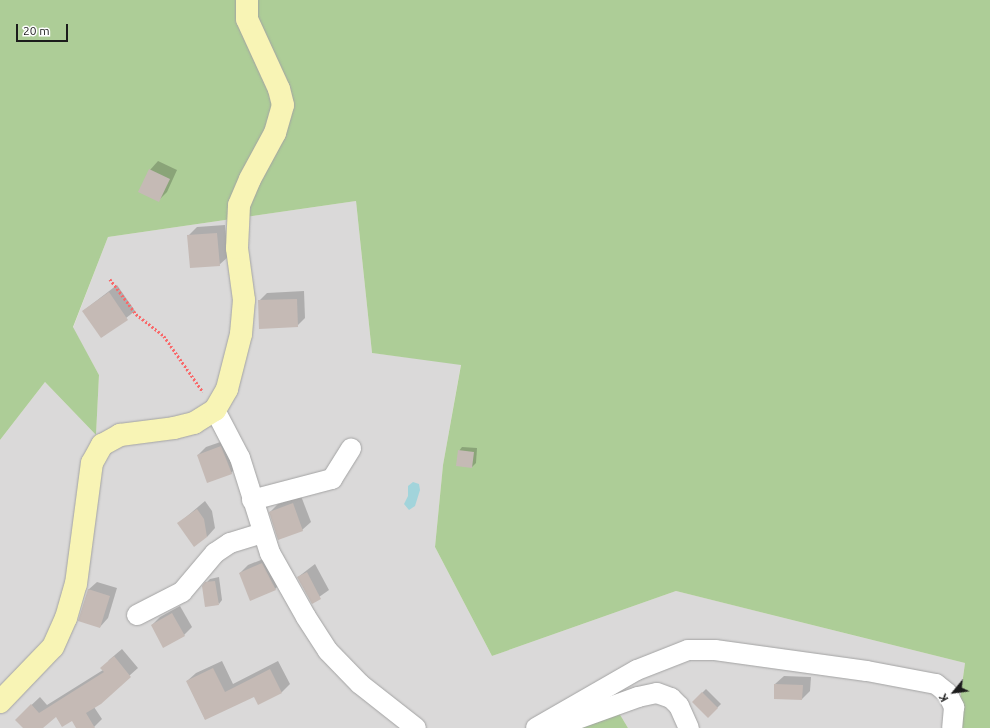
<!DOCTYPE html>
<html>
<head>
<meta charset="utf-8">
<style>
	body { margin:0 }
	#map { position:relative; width:990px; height:728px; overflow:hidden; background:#eee8e2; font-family:Ubuntu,sans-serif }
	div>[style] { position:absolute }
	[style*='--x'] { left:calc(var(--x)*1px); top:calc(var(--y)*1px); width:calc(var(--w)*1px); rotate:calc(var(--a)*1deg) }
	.residential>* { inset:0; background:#dad9d9 }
	.forest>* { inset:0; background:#adcd97 }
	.water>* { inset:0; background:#a2d4db }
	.shadow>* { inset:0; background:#0003 }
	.building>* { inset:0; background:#c5bab5 }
	.path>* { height:2.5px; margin-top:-1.25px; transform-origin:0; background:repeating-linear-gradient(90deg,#f8696a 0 2px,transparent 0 4px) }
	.roads { filter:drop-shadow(0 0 1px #a3a3a3) drop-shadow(0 0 1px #a3a3a3) }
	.street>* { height:20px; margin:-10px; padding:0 10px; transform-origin:10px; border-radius:10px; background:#fff }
	.secondary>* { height:22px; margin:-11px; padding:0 11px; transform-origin:11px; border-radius:11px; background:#f8f4b5 }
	span { translate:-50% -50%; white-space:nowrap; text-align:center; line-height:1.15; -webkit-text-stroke:3px #fff; paint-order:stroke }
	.north { position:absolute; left:934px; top:672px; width:40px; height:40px; -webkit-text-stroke:3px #fff; paint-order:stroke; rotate:241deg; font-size:11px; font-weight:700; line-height:16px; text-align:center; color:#1c1c1c }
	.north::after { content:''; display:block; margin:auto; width:14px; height:18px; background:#1c1c1c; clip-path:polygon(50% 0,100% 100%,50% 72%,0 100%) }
	.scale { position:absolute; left:16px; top:24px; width:52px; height:18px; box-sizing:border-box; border:2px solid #1c1c1c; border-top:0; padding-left:5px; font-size:12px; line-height:14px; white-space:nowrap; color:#1c1c1c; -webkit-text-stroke:3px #fff; paint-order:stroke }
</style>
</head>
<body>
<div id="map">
	<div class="residential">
		<div style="clip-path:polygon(356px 201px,372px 353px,461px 364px,443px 465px,435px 547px,492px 656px,676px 591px,965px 663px,956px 728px,628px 728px,619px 713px,564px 728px,0 728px,0 689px,2px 688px,0 685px,0 440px,45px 382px,96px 435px,99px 375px,73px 328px,108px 237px)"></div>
	</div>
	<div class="forest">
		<div style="clip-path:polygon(0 0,990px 0,990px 728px,956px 728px,965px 663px,676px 591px,492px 656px,435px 547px,443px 465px,461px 365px,372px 353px,356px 201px,108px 237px,73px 327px,99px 375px,96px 435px,45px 382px,0 440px)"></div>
		<div style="clip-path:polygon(619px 713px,628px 728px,564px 728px)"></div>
	</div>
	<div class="water">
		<div style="clip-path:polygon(413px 482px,419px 484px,420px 490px,415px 506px,409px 510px,404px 504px,408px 496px,408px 486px)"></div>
	</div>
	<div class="shadow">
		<div style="clip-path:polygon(158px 161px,177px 170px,167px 192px,159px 200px,150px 170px)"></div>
		<div style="clip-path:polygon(225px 225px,228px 257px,219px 265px,188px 236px,197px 227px)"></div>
		<div style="clip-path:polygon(117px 285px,135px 311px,102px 337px,83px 311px)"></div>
		<div style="clip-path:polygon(304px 291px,305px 318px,297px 326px,259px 301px,267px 293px)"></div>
		<div style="clip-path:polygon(229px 439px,239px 465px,231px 473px,198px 455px,206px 447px)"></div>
		<div style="clip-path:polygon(462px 447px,477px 448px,476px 463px,472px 467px,459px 451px)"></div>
		<div style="clip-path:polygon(301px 496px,311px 522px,302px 530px,270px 512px,278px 504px)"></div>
		<div style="clip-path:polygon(205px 501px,212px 511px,215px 528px,207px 537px,179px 523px)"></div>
		<div style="clip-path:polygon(271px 556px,283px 581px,275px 589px,240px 573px,248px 565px)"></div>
		<div style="clip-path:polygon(315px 564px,329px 590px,312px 602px,298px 577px)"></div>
		<div style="clip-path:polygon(219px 577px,222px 600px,219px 604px,206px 583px,210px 579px)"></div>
		<div style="clip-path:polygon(97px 582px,117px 588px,108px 618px,100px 627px,88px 590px)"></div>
		<div style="clip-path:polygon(180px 606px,192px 627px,184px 635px,152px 625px,160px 617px)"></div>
		<div style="clip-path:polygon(122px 649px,138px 668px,94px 707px,102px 719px,94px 727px,77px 728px,73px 720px,56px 715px,42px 728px,24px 728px,24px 712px,40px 697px,47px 705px,103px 670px,109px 660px)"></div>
		<div style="clip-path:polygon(222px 661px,233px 684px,278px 661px,290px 684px,282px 692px,254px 696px,205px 719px,187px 681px,196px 673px)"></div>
		<div style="clip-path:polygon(784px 676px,811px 677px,810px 691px,802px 699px,775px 684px)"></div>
		<div style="clip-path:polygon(706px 689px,721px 704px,708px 717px,693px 702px)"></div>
	</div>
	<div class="building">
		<div style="clip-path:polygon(149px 169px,170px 179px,159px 202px,138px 192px)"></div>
		<div style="clip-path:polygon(217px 233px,220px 266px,190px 268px,187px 235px)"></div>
		<div style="clip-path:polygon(109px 292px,128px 320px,101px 338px,82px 311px)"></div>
		<div style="clip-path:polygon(297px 299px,298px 327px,259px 329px,258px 300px)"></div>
		<div style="clip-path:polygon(221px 446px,232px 474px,207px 483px,197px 455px)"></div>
		<div style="clip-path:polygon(458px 450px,474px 452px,472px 468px,456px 466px)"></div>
		<div style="clip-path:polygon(293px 503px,303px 531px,278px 540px,269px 512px)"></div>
		<div style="clip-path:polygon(197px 509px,204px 519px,207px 537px,194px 547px,177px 523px)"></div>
		<div style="clip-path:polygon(262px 563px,276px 590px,250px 601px,239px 573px)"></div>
		<div style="clip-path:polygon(307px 572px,321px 599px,312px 604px,297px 577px)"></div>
		<div style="clip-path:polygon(215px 581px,219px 605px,205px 607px,202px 586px,205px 582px)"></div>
		<div style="clip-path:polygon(88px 589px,110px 596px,100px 628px,78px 621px)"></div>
		<div style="clip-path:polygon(172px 613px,185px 636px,163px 648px,151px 625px)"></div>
		<div style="clip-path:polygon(114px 656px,131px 677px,101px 704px,86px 713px,95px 728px,76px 728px,72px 721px,62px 727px,56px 717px,43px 728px,23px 728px,15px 720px,31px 704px,39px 713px,104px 672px,100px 668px)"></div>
		<div style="clip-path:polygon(213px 668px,225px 692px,270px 669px,282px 693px,258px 705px,254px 697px,205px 720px,186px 681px)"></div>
		<div style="clip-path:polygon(774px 684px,803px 685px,802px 700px,774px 699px)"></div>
		<div style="clip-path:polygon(702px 692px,718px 708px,708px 718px,692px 702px)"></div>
	</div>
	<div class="path">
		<div style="--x:110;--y:279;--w:44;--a:53.4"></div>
		<div style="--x:136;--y:314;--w:36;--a:38"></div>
		<div style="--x:164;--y:336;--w:68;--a:55.1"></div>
	</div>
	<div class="roads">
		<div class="street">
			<div style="--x:215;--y:410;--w:54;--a:62.5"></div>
			<div style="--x:240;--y:458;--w:100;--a:72.5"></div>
			<div style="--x:270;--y:553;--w:73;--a:60.6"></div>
			<div style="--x:306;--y:617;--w:40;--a:57.1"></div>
			<div style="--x:328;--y:651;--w:46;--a:45.9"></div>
			<div style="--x:360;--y:684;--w:71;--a:38.2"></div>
			<div style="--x:252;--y:500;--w:83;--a:-14.7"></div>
			<div style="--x:332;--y:479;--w:36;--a:-58"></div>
			<div style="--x:137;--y:615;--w:51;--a:-27.1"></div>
			<div style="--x:182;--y:592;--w:51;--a:-49.8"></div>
			<div style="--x:215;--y:553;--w:18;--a:-34"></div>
			<div style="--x:230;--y:543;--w:34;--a:-17"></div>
			<div style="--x:554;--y:723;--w:23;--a:-10"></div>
			<div style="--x:577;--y:719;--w:65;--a:-19.8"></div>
			<div style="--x:638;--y:697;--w:19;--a:-12"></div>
			<div style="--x:657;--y:693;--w:15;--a:20"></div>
			<div style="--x:671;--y:698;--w:11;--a:45"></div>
			<div style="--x:679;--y:706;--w:24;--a:66"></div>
			<div style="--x:536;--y:728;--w:116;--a:-29.9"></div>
			<div style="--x:637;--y:670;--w:55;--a:-21.4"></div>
			<div style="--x:688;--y:650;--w:27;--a:0"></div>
			<div style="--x:715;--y:650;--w:153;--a:7.9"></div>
			<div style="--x:867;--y:671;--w:70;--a:10.7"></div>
			<div style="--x:936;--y:684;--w:14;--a:39"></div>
			<div style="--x:947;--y:693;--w:16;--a:63"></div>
			<div style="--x:954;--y:707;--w:21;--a:95"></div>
		</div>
		<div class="secondary">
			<div style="--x:0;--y:702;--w:76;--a:-46.1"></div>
			<div style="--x:53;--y:647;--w:32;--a:-66"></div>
			<div style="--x:66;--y:618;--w:35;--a:-74"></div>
			<div style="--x:76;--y:584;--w:122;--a:-82.5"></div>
			<div style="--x:92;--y:463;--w:21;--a:-61"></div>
			<div style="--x:102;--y:445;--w:21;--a:-29"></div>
			<div style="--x:120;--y:435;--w:54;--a:-7.4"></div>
			<div style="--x:174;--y:428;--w:21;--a:-14"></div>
			<div style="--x:194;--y:423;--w:25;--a:-32"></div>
			<div style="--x:215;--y:410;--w:24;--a:-60"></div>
			<div style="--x:227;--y:389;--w:57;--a:-75.7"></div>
			<div style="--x:241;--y:334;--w:34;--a:-85"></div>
			<div style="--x:244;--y:300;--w:52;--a:-97.7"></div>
			<div style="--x:237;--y:248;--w:43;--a:-87.3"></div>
			<div style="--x:239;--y:205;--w:28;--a:-67"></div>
			<div style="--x:250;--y:179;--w:52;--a:-61.5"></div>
			<div style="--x:275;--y:133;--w:29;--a:-74"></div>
			<div style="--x:283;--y:105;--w:16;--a:-104"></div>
			<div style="--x:279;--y:89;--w:77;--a:-114.6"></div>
			<div style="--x:247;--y:19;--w:19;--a:-90"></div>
		</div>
	</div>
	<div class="north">K</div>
	<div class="scale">20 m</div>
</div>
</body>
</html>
